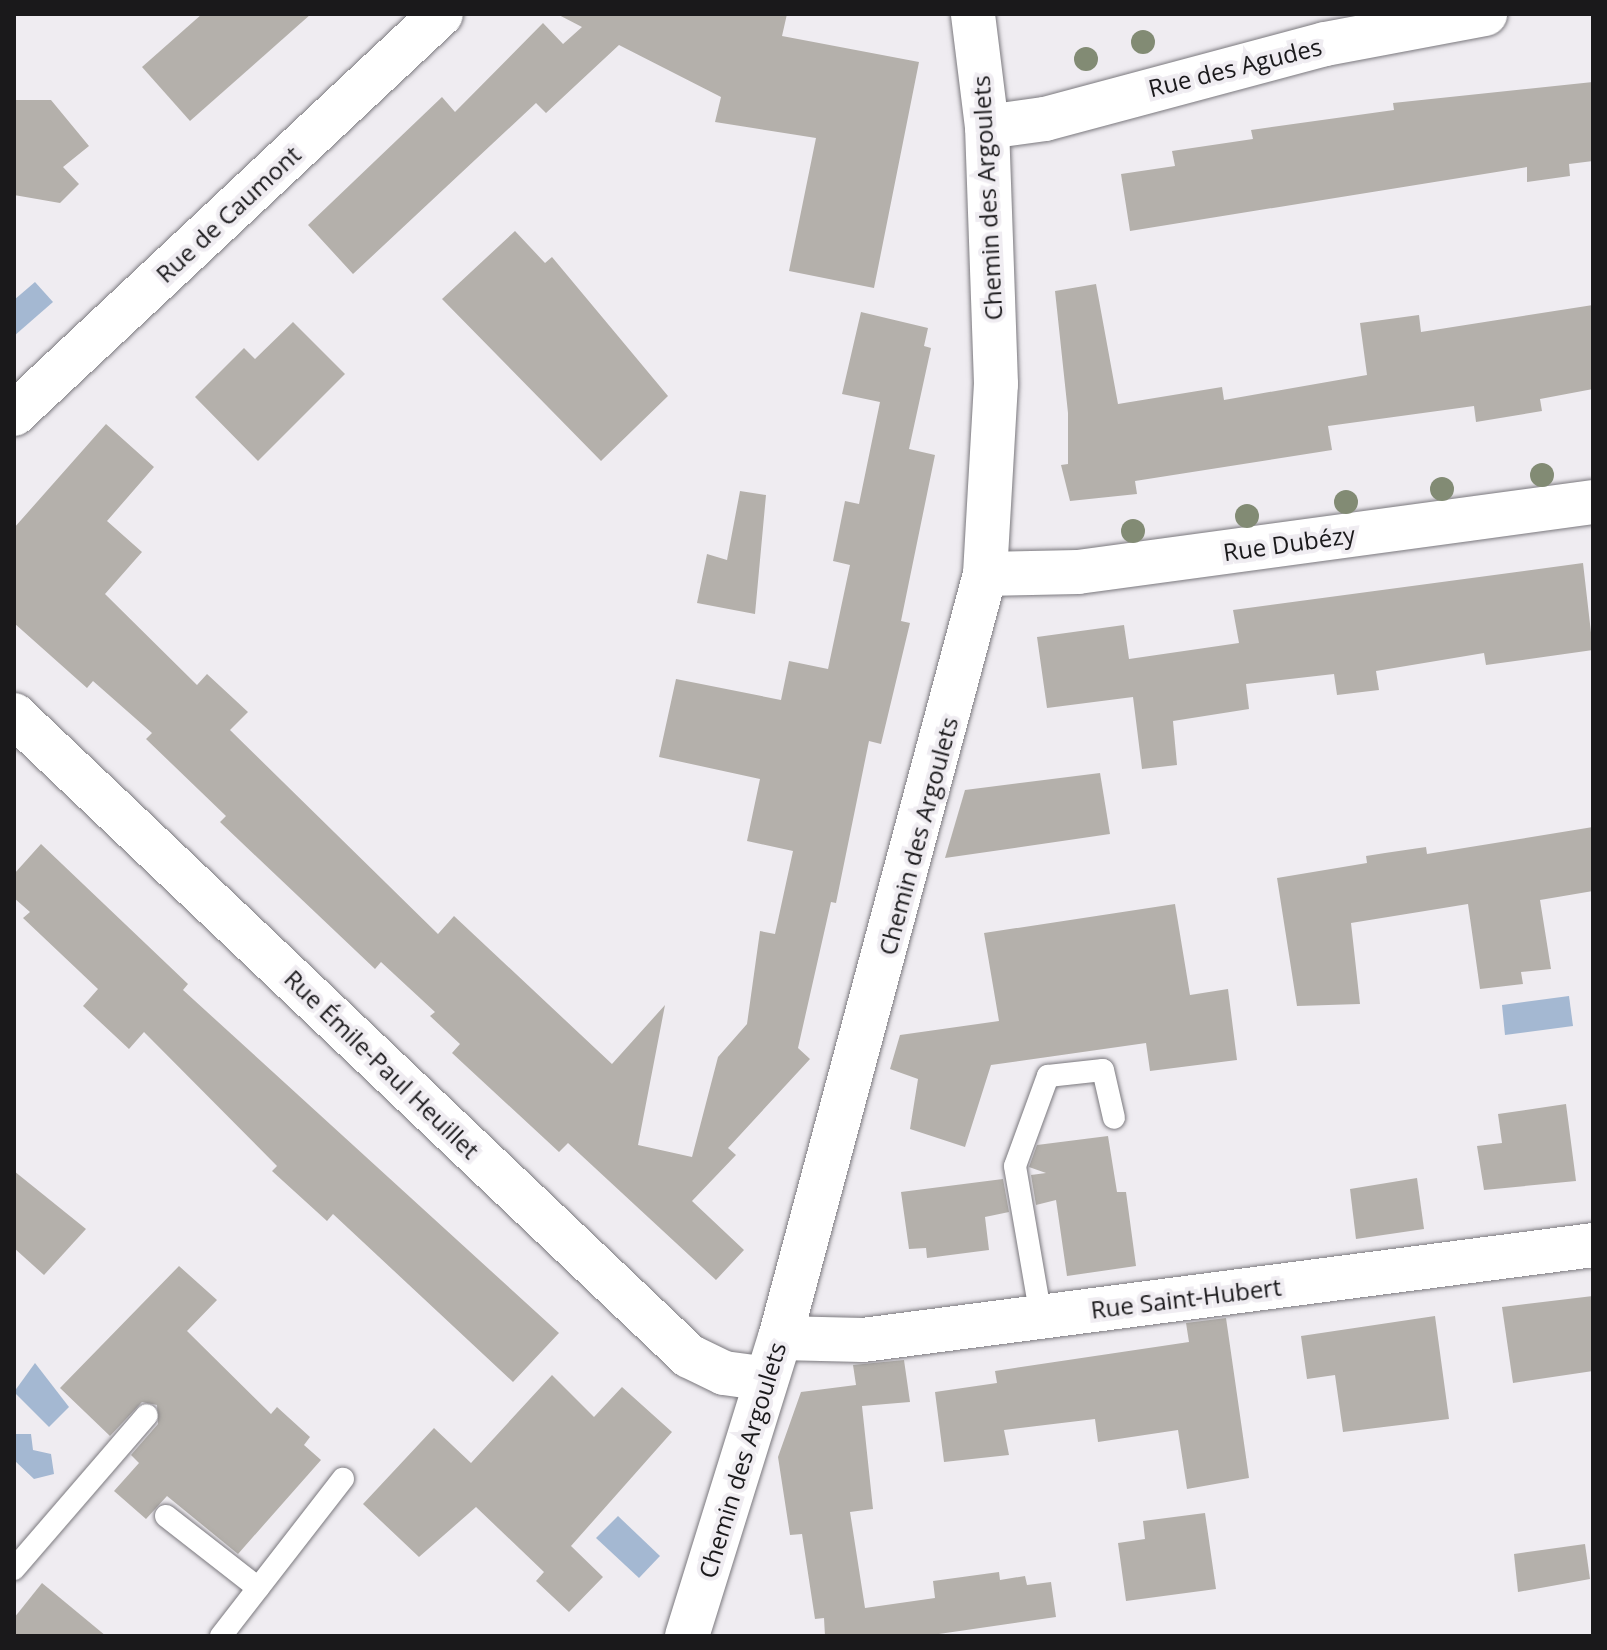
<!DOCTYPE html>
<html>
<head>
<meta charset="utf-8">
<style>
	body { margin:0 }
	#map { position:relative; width:1607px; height:1650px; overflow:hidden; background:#efecf1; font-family:"Open Sans",sans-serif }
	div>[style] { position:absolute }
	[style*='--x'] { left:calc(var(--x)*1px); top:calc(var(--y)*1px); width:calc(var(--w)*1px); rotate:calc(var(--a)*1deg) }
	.water>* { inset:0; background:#a4b8d2 }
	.building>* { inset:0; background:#b4b0ab }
	.roads { filter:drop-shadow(0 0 2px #7b797e) drop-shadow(0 0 2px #7b797e) }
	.service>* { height:22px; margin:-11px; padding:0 11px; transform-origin:11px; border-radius:11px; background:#fff }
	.minor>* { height:44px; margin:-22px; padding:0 22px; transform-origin:22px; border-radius:22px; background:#fff }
	.trees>* { width:24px; height:24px; margin:-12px; border-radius:50%; background:#828b74 }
	span { translate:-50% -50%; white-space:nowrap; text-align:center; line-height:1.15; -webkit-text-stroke:8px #efecf1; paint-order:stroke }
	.street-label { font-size:24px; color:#1a191b }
	.frame { position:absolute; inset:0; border:16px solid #1a191b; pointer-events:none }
</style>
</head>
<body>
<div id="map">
	<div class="water">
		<div style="clip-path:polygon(35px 282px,53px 302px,14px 336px,14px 300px)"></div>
		<div style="clip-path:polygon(1569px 996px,1573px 1026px,1505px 1035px,1502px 1005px)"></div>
		<div style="clip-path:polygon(35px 1363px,69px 1407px,49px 1427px,14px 1392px)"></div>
		<div style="clip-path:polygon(14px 1434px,31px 1434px,33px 1450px,51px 1454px,54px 1474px,34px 1479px,14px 1460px)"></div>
		<div style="clip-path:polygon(618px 1516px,660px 1556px,639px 1578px,596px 1538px)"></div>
	</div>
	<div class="building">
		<div style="clip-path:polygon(202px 14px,311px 14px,190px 121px,142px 67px)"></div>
		<div style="clip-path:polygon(557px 14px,787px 14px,782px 36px,919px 62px,874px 288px,789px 271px,816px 138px,715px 122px,721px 97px,619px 45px,546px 113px,536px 103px,353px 274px,308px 225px,442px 97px,455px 112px,543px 23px,563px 44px,582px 27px)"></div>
		<div style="clip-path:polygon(1593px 82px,1593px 161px,1569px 164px,1570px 176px,1527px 182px,1527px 167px,1130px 231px,1121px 174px,1175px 166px,1172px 151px,1253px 139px,1251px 130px,1394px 110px,1393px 103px)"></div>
		<div style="clip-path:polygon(14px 100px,51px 100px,89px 146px,63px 167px,79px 184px,60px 203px,14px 195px)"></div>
		<div style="clip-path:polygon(515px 231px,545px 263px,552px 257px,668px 396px,601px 461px,442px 299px)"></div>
		<div style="clip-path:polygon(1096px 284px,1118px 404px,1222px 387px,1224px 400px,1367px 375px,1360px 323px,1419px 315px,1421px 332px,1593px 305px,1593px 389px,1540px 399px,1542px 411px,1476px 422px,1474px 406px,1328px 426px,1332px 450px,1135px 481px,1137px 494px,1070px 501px,1061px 465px,1068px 464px,1068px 413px,1055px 291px)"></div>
		<div style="clip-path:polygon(861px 312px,928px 328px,924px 346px,931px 348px,909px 449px,935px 455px,901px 621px,910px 623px,881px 744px,869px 741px,836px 903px,831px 902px,798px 1048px,810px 1059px,728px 1148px,736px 1155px,692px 1201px,744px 1250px,716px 1280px,568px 1143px,559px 1152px,452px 1053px,460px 1044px,430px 1016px,435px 1012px,381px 962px,375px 969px,220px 822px,226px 816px,146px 739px,152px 733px,93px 681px,87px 688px,14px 623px,14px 528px,106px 424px,154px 467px,107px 521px,142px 552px,105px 594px,197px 685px,207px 674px,248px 712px,230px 730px,438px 934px,454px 916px,612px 1064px,665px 1005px,638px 1145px,692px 1157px,718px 1057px,747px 1024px,760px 931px,775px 934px,793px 851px,747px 841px,760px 779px,659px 757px,676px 679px,781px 700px,789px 661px,828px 669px,850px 565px,833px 561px,845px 501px,859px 504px,880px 402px,842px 394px)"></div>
		<div style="clip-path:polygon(293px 322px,345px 374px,258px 461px,195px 397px,244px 348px,255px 359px)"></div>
		<div style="clip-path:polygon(740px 491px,766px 495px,755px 614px,697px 603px,707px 554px,727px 560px)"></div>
		<div style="clip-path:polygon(1583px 563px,1593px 650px,1486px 665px,1484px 653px,1376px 671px,1379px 690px,1337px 695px,1334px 674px,1246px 684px,1249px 709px,1173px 721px,1177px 765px,1142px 769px,1133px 697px,1047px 708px,1037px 637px,1124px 625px,1129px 659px,1239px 643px,1233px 610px)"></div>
		<div style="clip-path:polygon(1100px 773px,1110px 834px,945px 858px,965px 790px)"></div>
		<div style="clip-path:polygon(1593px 827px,1593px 891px,1540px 900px,1551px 969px,1521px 972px,1523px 984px,1480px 989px,1468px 904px,1351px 923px,1360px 1004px,1297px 1006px,1277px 878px,1367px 863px,1366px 856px,1385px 853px,1426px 847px,1427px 854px)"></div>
		<div style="clip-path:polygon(41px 844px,188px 984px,183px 990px,559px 1333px,513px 1382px,333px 1214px,327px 1221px,272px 1171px,277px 1166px,144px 1032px,129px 1049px,83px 1006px,98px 989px,23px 918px,30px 912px,14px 898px,14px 874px)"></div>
		<div style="clip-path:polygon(1175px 904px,1190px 995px,1228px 989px,1237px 1060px,1150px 1071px,1146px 1043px,991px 1065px,965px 1147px,910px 1129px,918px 1079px,890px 1069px,900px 1035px,999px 1021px,984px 933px)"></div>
		<div style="clip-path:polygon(1566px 1104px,1576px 1181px,1484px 1190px,1477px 1146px,1502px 1143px,1498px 1114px)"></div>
		<div style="clip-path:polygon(1108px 1136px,1117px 1192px,1126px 1192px,1136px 1266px,1067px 1276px,1056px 1200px,1036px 1205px,1031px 1175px,1046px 1173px,1029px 1167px,1037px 1145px)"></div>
		<div style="clip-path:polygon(14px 1171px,86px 1229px,44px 1275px,14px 1248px)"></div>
		<div style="clip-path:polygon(1417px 1178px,1424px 1229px,1356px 1239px,1350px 1189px)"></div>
		<div style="clip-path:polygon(1003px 1179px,1009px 1212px,985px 1217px,989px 1250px,927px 1258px,926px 1248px,909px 1249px,901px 1192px)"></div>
		<div style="clip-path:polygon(179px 1266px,217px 1300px,187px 1331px,271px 1414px,277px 1407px,310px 1437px,304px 1445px,321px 1460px,238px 1554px,167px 1496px,146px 1519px,114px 1491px,139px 1463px,131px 1455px,158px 1424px,157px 1405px,142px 1402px,110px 1436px,60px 1388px)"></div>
		<div style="clip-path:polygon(1593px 1296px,1593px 1371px,1513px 1383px,1502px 1307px)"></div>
		<div style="clip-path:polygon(1435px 1316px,1449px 1419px,1343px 1432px,1335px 1375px,1307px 1379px,1301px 1336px)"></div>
		<div style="clip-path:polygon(1226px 1318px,1249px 1478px,1187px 1489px,1178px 1430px,1098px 1442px,1095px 1419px,1004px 1430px,1009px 1455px,944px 1462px,935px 1392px,997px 1383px,995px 1371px,1189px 1342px,1186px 1323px)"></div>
		<div style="clip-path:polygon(904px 1360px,910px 1402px,862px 1406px,873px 1509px,850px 1512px,865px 1608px,935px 1598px,933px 1581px,999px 1572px,1000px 1580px,1025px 1576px,1027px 1585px,1051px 1582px,1056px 1617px,925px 1636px,825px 1636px,824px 1618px,815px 1619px,802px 1534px,790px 1535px,778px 1457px,801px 1392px,856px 1385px,853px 1365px)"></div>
		<div style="clip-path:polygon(552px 1375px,594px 1417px,622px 1387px,672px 1432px,571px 1546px,603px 1577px,569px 1612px,536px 1581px,544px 1572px,476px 1507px,419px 1557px,363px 1504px,434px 1428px,471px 1463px)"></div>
		<div style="clip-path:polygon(1205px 1513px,1216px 1589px,1126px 1601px,1118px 1543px,1145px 1539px,1143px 1521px)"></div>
		<div style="clip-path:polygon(1585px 1544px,1590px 1579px,1518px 1592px,1514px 1554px)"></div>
		<div style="clip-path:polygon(42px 1583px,106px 1636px,14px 1636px,14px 1618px)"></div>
	</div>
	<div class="roads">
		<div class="service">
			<div style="--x:1041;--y:1317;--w:153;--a:-99.8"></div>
			<div style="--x:1015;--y:1166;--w:96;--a:-69.9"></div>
			<div style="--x:1048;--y:1076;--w:55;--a:-6.2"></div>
			<div style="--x:1103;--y:1070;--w:49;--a:77.1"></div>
			<div style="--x:166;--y:1516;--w:117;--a:38"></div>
			<div style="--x:14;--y:1569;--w:203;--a:-49.2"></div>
			<div style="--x:221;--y:1636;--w:199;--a:-52.2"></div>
		</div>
		<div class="minor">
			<div style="--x:987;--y:127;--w:59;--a:-7.9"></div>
			<div style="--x:1045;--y:119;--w:290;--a:-15"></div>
			<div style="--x:1325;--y:44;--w:163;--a:-10.6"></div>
			<div style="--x:14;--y:414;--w:585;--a:-43.13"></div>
			<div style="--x:985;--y:574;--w:93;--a:-1.2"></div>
			<div style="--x:1078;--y:572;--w:520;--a:-7.74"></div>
			<div style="--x:14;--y:715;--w:931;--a:43.52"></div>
			<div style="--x:689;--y:1356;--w:39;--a:26"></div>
			<div style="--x:724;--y:1373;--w:43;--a:7.9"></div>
			<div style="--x:780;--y:1338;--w:83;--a:1.4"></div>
			<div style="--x:863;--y:1340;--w:736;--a:-7.41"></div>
			<div style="--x:687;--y:1636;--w:312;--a:-72.7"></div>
			<div style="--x:780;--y:1338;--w:791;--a:-74.98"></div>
			<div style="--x:985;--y:574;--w:190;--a:-86.7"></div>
			<div style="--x:996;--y:384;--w:257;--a:-92"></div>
			<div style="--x:987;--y:127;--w:114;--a:-97.1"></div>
		</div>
	</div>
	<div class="trees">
		<div style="left:1143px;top:42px"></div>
		<div style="left:1086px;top:59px"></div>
		<div style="left:1542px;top:475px"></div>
		<div style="left:1442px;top:489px"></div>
		<div style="left:1346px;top:502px"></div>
		<div style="left:1247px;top:516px"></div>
		<div style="left:1133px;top:531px"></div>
	</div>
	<div class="street-label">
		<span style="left:1235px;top:67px;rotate:-14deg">Rue des Agudes</span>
		<span style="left:987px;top:198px;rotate:-93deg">Chemin des Argoulets</span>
		<span style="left:228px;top:214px;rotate:-43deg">Rue de Caumont</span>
		<span style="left:1289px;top:543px;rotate:-8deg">Rue Dubézy</span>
		<span style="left:918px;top:836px;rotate:-75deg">Chemin des Argoulets</span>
		<span style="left:382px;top:1064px;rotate:44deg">Rue Émile-Paul Heuillet</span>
		<span style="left:1186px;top:1298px;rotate:-7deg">Rue Saint-Hubert</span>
		<span style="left:742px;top:1460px;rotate:-73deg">Chemin des Argoulets</span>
	</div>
	<div class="frame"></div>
</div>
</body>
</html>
